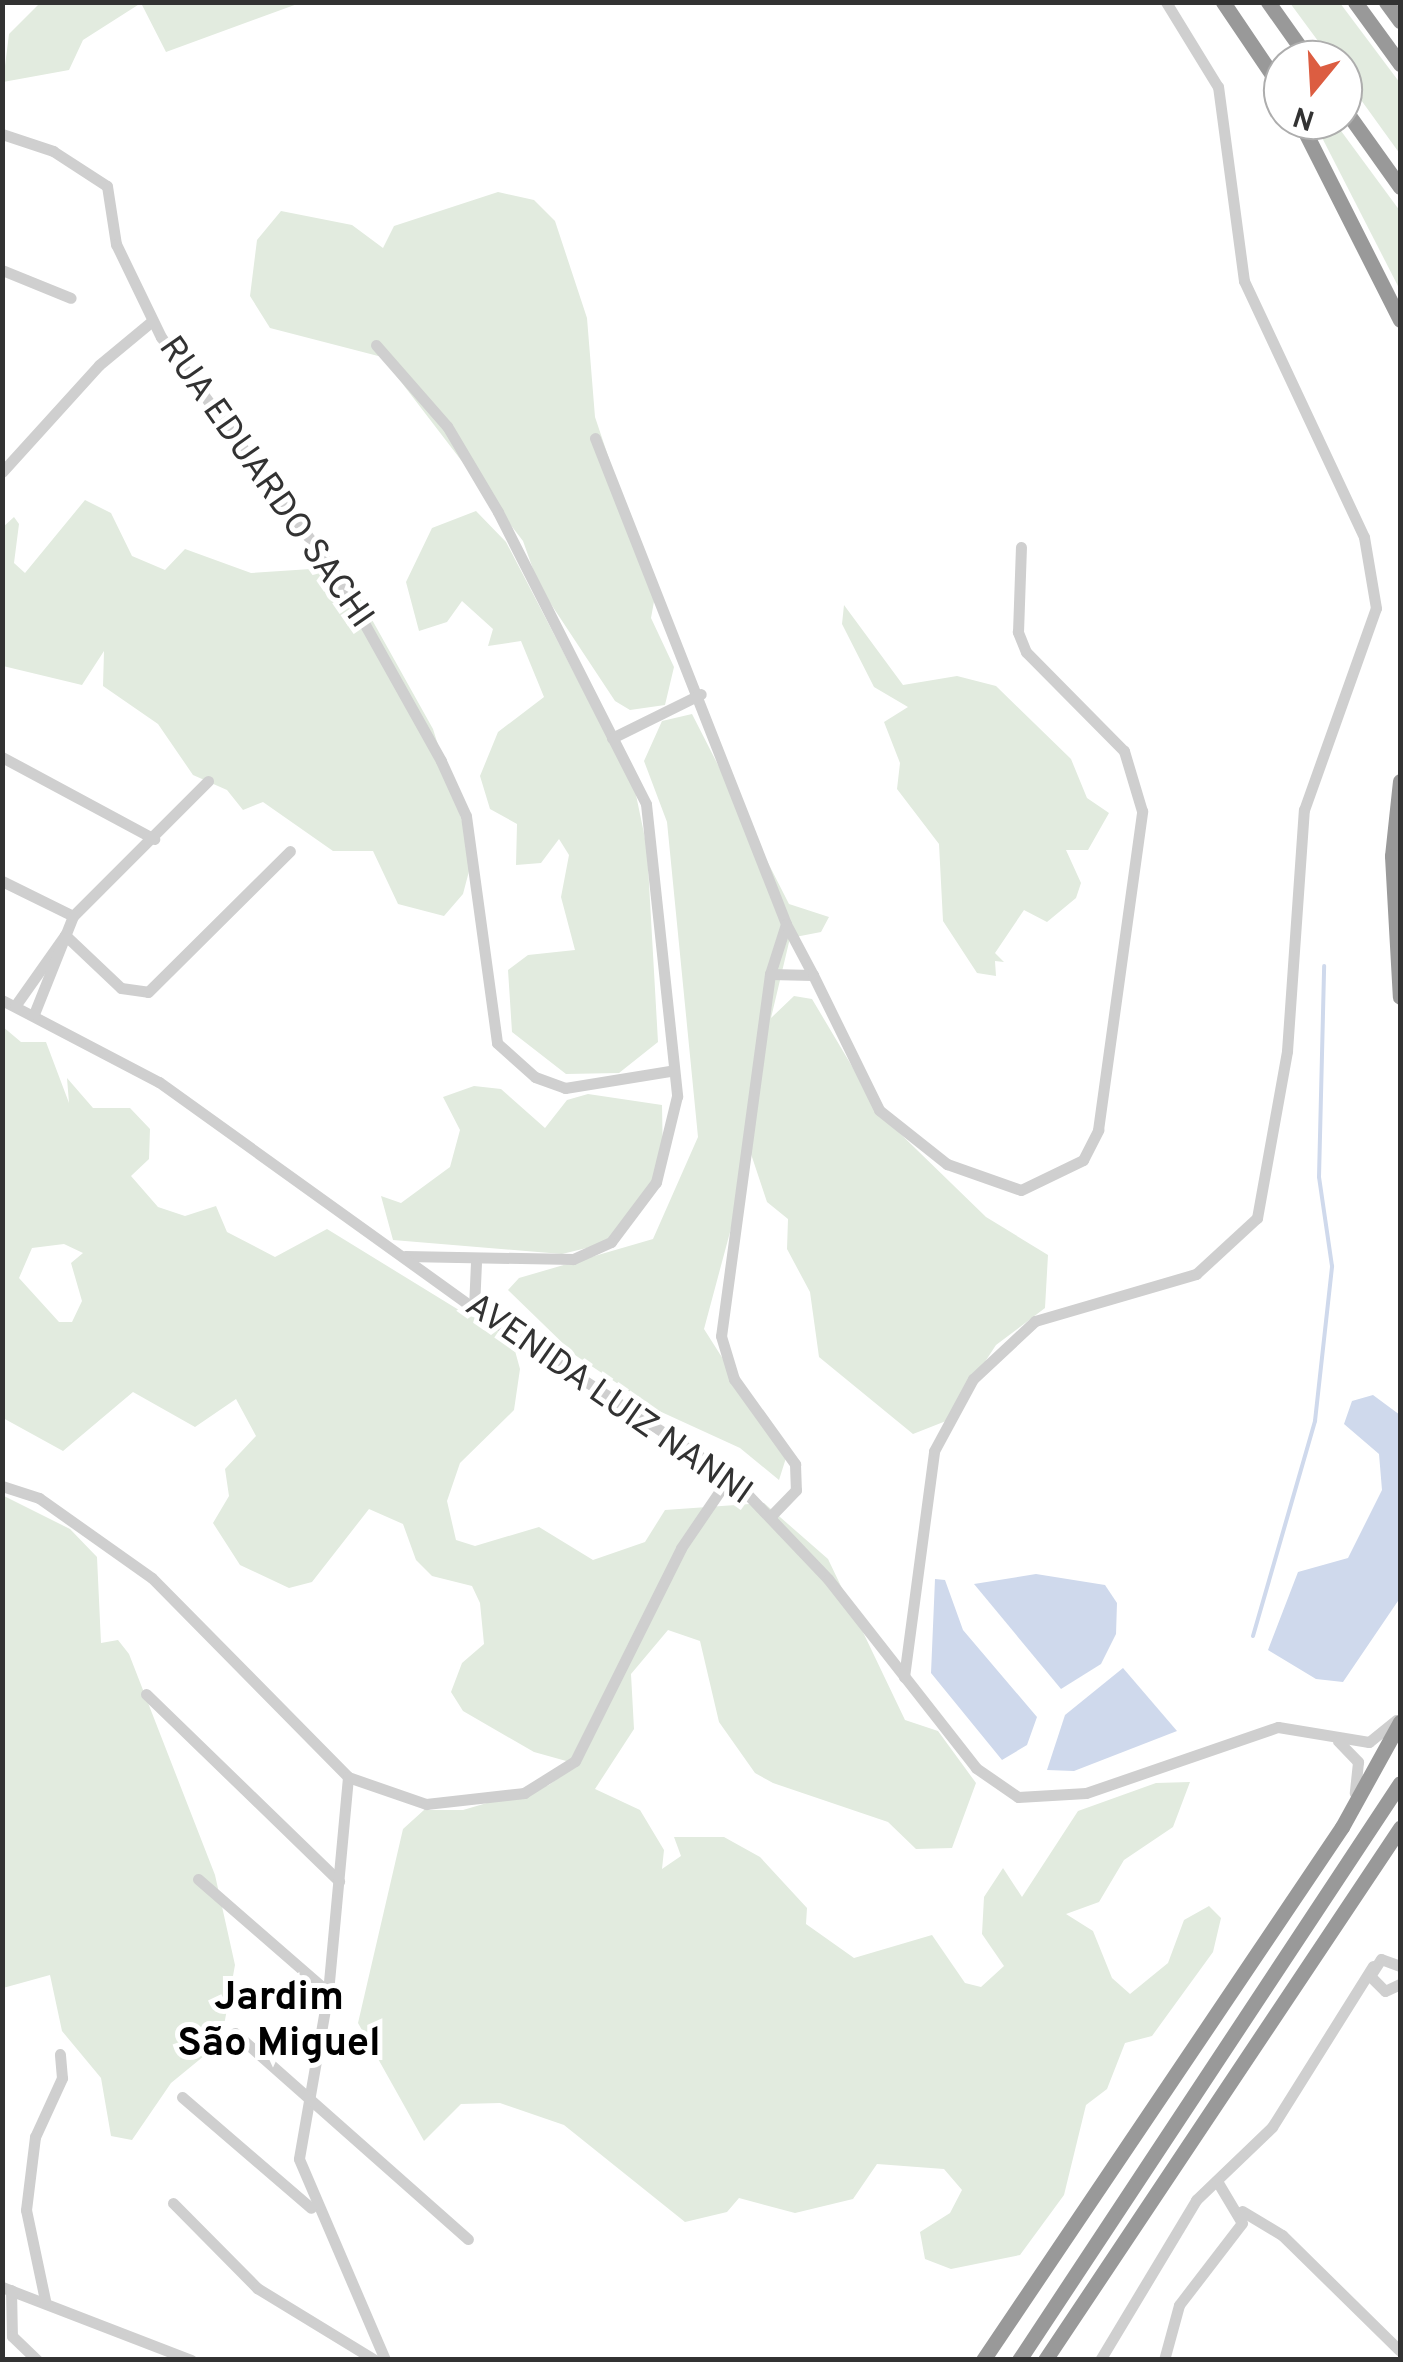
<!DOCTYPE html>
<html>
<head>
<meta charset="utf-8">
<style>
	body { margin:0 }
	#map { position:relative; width:1403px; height:2362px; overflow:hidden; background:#fff; font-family:Overpass,sans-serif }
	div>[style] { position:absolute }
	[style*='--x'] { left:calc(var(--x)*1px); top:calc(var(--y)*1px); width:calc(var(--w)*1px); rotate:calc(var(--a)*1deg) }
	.green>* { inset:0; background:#e2ebdf }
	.water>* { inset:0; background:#cfd9ec }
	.stream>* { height:4px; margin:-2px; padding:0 2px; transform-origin:2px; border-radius:2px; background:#cfd9ec }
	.minor>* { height:11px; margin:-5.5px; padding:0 5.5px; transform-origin:5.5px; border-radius:5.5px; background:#cfcfcf }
	.highway>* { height:15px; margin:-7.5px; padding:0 7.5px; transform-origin:7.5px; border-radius:7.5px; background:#999 }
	span { translate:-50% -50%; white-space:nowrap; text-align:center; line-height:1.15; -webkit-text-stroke:10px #fff; paint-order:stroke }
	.street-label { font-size:35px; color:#323232 }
	.quarter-label { font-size:40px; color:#000; font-weight:700 }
	.frame { position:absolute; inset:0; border:5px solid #323232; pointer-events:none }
	.north { position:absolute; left:1263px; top:40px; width:100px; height:100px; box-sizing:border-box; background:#fff; border:2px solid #adadad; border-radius:50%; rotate:198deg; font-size:28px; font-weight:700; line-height:40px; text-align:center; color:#323232 }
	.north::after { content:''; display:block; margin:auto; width:35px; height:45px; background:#dc5d41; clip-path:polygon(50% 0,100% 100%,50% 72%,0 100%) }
</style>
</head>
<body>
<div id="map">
	<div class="green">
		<div style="clip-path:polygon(40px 3px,40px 2px,300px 3px,166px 52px,141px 3px,83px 40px,69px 70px,3px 82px,9px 34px)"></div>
		<div style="clip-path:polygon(1290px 3px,1340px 3px,1400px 83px,1400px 154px,1343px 75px,1343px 60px,1332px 60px)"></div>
		<div style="clip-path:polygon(1313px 120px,1333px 120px,1400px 211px,1400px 290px)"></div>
		<div style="clip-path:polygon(498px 192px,534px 200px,555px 221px,587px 318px,595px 417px,655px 596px,651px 618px,674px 667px,665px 705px,630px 710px,615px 701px,539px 586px,523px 541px,382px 357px,270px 328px,250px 296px,257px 240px,281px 211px,352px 225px,383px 248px,394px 226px)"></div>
		<div style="clip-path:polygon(85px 500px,111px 513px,132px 556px,165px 570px,185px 549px,251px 573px,311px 569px,356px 591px,433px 729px,473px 856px,463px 894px,444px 916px,398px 904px,373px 851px,333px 851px,263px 802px,243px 810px,227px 790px,193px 775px,158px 724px,103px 686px,104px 651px,82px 685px,3px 666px,2px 528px,14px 517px,19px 524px,14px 563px,25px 573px)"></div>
		<div style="clip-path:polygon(476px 511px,506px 542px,635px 790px,647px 848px,658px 1042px,619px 1073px,566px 1074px,512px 1032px,508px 970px,528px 955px,575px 950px,561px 897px,569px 855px,559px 839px,541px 863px,516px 865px,517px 824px,490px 809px,480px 776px,498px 732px,544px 697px,521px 641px,488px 646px,493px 629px,462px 601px,447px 622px,419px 631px,406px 582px,432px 528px)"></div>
		<div style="clip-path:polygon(844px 605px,903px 685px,957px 676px,996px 686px,1071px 759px,1087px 798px,1109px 813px,1088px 850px,1066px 850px,1081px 883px,1076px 898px,1047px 922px,1024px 910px,995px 953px,1004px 962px,995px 961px,996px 976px,977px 973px,943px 921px,939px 844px,897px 789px,900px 763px,884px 722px,908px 707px,874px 687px,842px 624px)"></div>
		<div style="clip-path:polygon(692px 714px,789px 904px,829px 917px,821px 932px,790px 938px,771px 1018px,794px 996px,812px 999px,881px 1115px,986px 1217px,1048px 1255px,1045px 1308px,996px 1345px,946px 1421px,913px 1434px,819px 1357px,810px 1292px,787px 1249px,788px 1219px,767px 1202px,751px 1154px,704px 1329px,786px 1458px,779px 1480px,740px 1448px,657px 1410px,575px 1355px,508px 1290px,519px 1278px,653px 1239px,698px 1137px,667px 822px,644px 761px,662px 721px)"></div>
		<div style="clip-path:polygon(evenodd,2px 1026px,21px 1042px,46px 1042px,69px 1103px,67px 1078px,93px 1108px,130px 1108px,150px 1129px,149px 1159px,131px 1176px,158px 1207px,185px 1216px,216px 1206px,227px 1232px,275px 1257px,327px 1229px,467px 1315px,509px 1329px,520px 1369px,514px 1410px,460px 1463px,447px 1501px,456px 1540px,475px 1546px,539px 1527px,593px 1560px,645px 1542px,665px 1510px,764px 1503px,828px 1559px,905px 1720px,938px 1731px,976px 1783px,952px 1848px,916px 1849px,888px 1822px,773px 1783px,755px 1773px,719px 1722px,700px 1641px,668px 1630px,631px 1674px,634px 1729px,595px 1789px,640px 1810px,664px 1850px,662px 1869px,681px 1856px,674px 1837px,724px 1837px,760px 1857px,807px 1908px,806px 1924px,854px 1958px,932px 1935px,965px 1983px,981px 1987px,1004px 1966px,982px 1934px,984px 1897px,1003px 1868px,1022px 1897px,1078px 1811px,1156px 1783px,1190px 1782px,1173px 1827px,1124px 1860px,1099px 1902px,1066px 1914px,1093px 1931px,1112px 1978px,1130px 1994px,1168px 1963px,1184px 1920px,1209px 1906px,1221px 1918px,1213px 1952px,1152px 2036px,1125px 2043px,1107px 2089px,1086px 2105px,1064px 2195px,1020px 2255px,951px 2269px,925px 2259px,920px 2232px,950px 2213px,962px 2190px,944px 2169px,877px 2164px,853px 2199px,795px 2213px,739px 2198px,727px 2212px,685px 2222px,564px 2125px,500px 2103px,461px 2104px,424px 2141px,358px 2023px,403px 1829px,424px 1810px,463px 1810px,549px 1785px,577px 1764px,534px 1752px,463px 1711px,451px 1692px,462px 1663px,484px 1644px,480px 1603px,472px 1586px,432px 1576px,416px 1560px,403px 1524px,369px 1509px,312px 1582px,289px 1588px,240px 1565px,213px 1523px,229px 1496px,225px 1469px,256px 1436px,236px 1399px,195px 1427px,133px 1392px,63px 1451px,3px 1418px,2px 1026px,64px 1244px,83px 1253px,71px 1263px,82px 1301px,72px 1322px,59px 1322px,19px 1278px,32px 1248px,64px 1244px)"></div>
		<div style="clip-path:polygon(474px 1086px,501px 1089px,545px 1128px,567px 1100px,588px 1094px,662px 1105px,663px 1161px,633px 1220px,599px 1245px,562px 1254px,393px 1240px,381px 1196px,401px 1203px,450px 1167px,460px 1130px,443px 1097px)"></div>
		<div style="clip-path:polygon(2px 1495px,70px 1529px,97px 1557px,101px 1643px,118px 1640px,129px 1654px,215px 1875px,235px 1965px,221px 2042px,171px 2083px,132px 2140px,111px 2136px,101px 2078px,62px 2031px,50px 1975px,3px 1988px)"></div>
	</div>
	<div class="water">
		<div style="clip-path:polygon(1373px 1395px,1400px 1415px,1400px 1598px,1343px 1682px,1316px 1679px,1268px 1650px,1298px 1572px,1348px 1558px,1382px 1490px,1379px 1454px,1344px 1424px,1352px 1401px)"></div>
		<div style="clip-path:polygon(1036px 1574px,1105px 1585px,1117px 1603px,1116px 1634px,1101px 1664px,1061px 1689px,974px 1584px)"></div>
		<div style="clip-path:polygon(935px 1579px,945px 1580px,963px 1630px,1037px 1717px,1027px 1745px,1002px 1760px,931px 1673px)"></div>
		<div style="clip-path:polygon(1123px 1668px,1177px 1731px,1074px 1771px,1047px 1770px,1065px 1715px)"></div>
	</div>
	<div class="stream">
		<div style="--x:1253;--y:1636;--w:224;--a:-73.9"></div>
		<div style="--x:1315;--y:1421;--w:156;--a:-83.7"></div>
		<div style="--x:1332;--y:1266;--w:90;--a:-98.3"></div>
		<div style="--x:1319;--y:1177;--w:211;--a:-88.6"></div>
	</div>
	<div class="minor">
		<div style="--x:2;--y:134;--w:54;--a:18.4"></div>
		<div style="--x:53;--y:151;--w:64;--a:32.9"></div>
		<div style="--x:107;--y:186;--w:59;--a:81.2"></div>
		<div style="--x:116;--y:244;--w:103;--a:64.2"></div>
		<div style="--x:161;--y:337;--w:302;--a:53.6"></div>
		<div style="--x:340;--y:580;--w:207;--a:60.8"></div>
		<div style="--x:441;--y:761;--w:60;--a:65.6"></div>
		<div style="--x:466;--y:816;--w:229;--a:82.2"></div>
		<div style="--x:497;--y:1043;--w:51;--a:41.8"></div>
		<div style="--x:535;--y:1077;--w:32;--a:20"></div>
		<div style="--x:565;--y:1088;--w:106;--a:-9.2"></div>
		<div style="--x:2;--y:270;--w:74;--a:22.1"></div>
		<div style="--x:376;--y:345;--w:108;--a:48.8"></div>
		<div style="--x:447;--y:426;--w:100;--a:59.3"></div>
		<div style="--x:498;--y:512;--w:327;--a:63.1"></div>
		<div style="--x:646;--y:804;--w:294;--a:83.9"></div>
		<div style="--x:677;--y:1096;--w:89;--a:103.7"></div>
		<div style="--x:656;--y:1182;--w:75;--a:126.9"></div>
		<div style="--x:611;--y:1242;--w:42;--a:155.9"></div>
		<div style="--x:573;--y:1259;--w:168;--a:-179"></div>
		<div style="--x:595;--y:438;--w:522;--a:68.54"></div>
		<div style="--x:786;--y:924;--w:52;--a:107.7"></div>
		<div style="--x:770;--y:974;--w:365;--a:97.7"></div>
		<div style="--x:721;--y:1336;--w:45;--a:73.2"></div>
		<div style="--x:734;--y:1379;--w:105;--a:54.3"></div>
		<div style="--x:795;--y:1464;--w:26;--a:88"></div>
		<div style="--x:796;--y:1490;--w:35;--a:134"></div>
		<div style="--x:2;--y:472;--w:144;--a:-47.8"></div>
		<div style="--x:99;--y:365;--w:69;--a:-39.7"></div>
		<div style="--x:612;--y:738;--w:99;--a:-26.3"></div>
		<div style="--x:2;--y:757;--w:173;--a:28.3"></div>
		<div style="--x:2;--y:881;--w:79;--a:26.2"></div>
		<div style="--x:786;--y:924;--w:58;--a:62.1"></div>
		<div style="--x:65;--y:935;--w:77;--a:43.4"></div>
		<div style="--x:121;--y:988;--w:27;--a:8"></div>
		<div style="--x:148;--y:992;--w:200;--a:-44.8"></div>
		<div style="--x:770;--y:974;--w:43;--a:1.3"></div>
		<div style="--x:813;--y:975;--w:150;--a:63.9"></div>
		<div style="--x:879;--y:1110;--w:87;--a:38.5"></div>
		<div style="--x:947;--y:1164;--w:78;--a:19.4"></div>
		<div style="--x:1021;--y:1190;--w:69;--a:-25.8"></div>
		<div style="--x:1083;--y:1160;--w:34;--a:-63"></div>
		<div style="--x:1098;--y:1130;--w:322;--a:-82.1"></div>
		<div style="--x:1142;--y:811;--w:63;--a:-106.7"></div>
		<div style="--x:1124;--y:751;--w:139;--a:-134.7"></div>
		<div style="--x:1026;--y:652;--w:22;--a:-112"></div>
		<div style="--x:1018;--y:632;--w:85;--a:-88"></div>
		<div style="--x:2;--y:1000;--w:177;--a:27.6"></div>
		<div style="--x:159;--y:1082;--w:388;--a:35.7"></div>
		<div style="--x:474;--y:1308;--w:306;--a:33.3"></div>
		<div style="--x:730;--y:1476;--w:142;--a:46.4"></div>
		<div style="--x:828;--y:1579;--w:240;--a:51.9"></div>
		<div style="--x:976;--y:1768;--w:51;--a:34.6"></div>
		<div style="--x:1018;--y:1797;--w:68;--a:-3.4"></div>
		<div style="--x:1086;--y:1793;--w:203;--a:-19"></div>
		<div style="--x:1278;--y:1727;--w:92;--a:9.4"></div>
		<div style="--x:1369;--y:1742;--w:35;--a:-39"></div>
		<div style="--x:15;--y:1006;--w:87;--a:-54.8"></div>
		<div style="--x:34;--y:1014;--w:105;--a:-68.3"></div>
		<div style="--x:73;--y:916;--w:191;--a:-45"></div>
		<div style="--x:474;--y:1308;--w:45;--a:-87.5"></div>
		<div style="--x:2;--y:1486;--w:39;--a:18"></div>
		<div style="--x:39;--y:1498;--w:138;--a:35.3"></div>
		<div style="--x:152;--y:1578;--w:279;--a:45.4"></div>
		<div style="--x:348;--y:1777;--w:83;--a:19.1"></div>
		<div style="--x:426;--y:1804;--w:99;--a:-6.4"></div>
		<div style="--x:524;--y:1793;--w:60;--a:-32.1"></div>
		<div style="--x:575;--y:1761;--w:238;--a:-63.5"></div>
		<div style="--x:681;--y:1548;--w:87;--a:-55.8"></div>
		<div style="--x:904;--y:1677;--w:228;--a:-82.4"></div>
		<div style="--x:934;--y:1451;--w:82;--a:-61.6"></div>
		<div style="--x:973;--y:1379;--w:85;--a:-43.1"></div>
		<div style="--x:1035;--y:1321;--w:168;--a:-16.3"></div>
		<div style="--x:1196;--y:1274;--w:83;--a:-42.6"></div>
		<div style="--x:1257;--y:1218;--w:170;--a:-79.8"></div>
		<div style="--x:1287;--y:1051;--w:242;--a:-86"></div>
		<div style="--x:1304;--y:810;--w:214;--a:-70.4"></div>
		<div style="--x:1376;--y:608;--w:72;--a:-99.6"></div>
		<div style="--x:1364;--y:537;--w:283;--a:-115.1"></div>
		<div style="--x:1244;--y:281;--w:196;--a:-97.6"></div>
		<div style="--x:1218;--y:87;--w:100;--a:-121.5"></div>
		<div style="--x:146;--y:1694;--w:269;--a:44.1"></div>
		<div style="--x:1338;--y:1741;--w:29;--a:46"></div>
		<div style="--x:1358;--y:1762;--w:31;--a:96"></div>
		<div style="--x:348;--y:1777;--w:216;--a:95.3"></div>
		<div style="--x:328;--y:1992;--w:169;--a:99.9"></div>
		<div style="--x:299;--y:2159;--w:219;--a:66.8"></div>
		<div style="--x:198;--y:1879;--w:172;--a:41"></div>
		<div style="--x:1400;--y:1966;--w:20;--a:-160"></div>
		<div style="--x:1381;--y:1959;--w:20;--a:123"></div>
		<div style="--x:1370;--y:1976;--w:21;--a:45"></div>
		<div style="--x:1385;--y:1991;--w:17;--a:-25"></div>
		<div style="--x:235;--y:2033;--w:311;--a:41.5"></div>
		<div style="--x:182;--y:2097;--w:170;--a:40.7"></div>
		<div style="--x:173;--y:2203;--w:120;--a:45.3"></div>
		<div style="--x:257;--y:2288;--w:138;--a:31.4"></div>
		<div style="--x:1242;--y:2211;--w:47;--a:31"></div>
		<div style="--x:1282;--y:2235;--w:165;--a:44.5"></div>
		<div style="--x:2;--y:2287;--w:203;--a:21.1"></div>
		<div style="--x:11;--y:2290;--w:46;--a:88.8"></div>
		<div style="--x:12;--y:2336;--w:35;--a:44"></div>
		<div style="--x:45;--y:2300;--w:92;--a:-101.9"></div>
		<div style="--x:26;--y:2210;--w:74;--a:-83"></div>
		<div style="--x:35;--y:2137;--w:65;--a:-65.4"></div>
		<div style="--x:62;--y:2078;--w:24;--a:-95"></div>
		<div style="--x:1100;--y:2360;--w:187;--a:-59"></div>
		<div style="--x:1196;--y:2200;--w:105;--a:-43.8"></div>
		<div style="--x:1272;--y:2127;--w:190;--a:-57.9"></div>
		<div style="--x:1164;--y:2360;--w:57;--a:-74.7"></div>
		<div style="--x:1179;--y:2305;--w:103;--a:-52.5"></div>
		<div style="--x:1242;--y:2223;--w:49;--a:-120.8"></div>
	</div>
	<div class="highway">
		<div style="--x:1223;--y:2;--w:107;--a:56"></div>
		<div style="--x:1268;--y:2;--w:71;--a:54.7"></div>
		<div style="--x:1355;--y:2;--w:77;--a:54"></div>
		<div style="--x:1386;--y:2;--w:24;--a:54"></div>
		<div style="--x:1343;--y:107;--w:98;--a:54.5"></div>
		<div style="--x:1299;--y:120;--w:224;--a:63.2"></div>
		<div style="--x:1400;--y:781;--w:75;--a:96.1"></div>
		<div style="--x:1392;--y:856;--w:141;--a:86.8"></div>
		<div style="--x:983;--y:2360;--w:643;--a:-56.04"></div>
		<div style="--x:1342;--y:1827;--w:120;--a:-61.1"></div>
		<div style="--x:1019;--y:2360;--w:691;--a:-56.56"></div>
		<div style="--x:1045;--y:2360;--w:640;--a:-56.29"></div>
	</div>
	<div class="street-label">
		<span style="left:265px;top:483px;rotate:55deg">RUA EDUARDO SACHI</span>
		<span style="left:608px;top:1400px;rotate:35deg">AVENIDA LUIZ NANNI</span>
	</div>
	<div class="quarter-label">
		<span style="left:279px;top:2022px">Jardim<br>São Miguel</span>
	</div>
	<div class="frame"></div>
	<div class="north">N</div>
</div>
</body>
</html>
